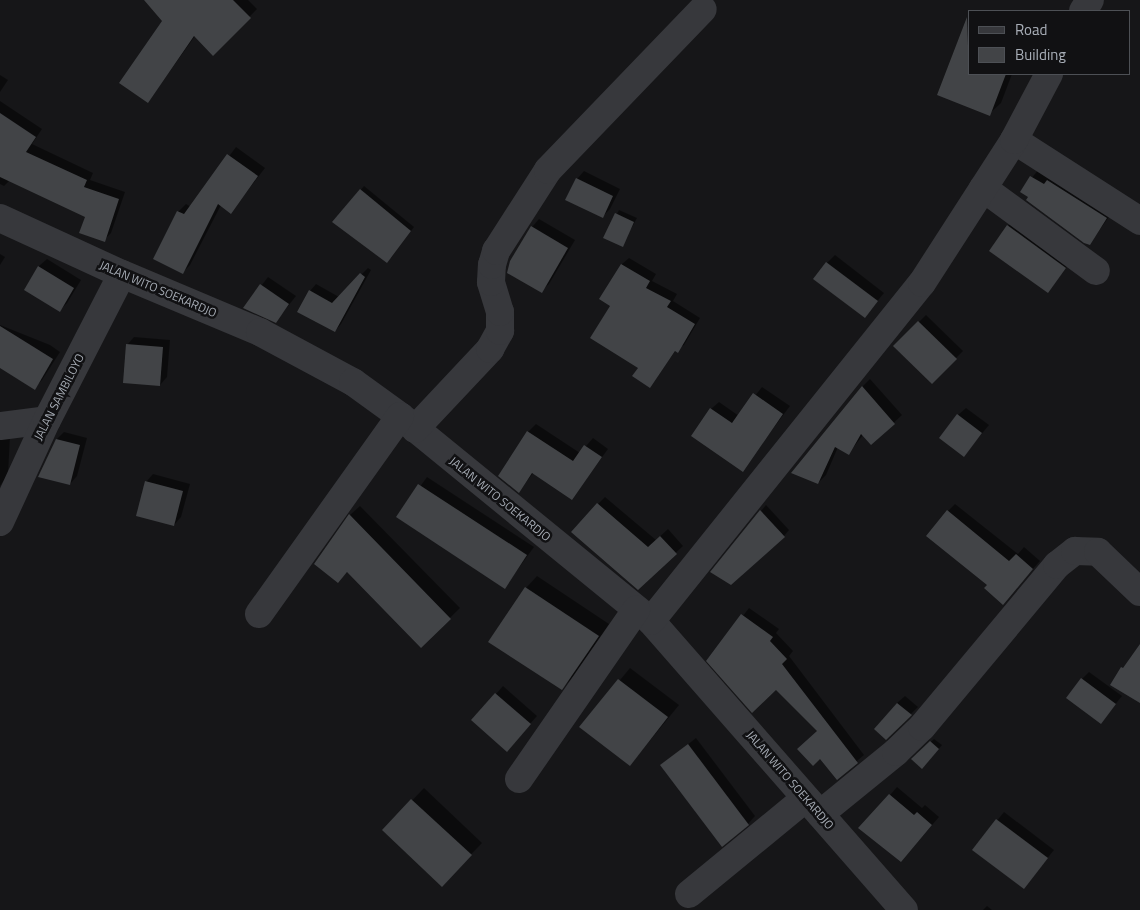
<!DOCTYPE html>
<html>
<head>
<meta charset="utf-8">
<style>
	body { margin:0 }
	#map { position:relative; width:1140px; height:910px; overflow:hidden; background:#161618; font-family:"Titillium Web",sans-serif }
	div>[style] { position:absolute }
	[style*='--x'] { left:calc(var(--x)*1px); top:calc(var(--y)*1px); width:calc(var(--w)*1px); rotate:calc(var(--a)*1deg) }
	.shadow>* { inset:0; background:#0007 }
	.building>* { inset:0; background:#424447 }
	.minor>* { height:28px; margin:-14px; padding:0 14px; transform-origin:14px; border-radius:14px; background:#37383c }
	span { translate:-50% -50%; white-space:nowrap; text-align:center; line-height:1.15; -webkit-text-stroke:5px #111113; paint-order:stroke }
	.street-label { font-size:12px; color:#a8aeb7 }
	.legend { position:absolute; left:968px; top:10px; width:162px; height:65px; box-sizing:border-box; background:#111113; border:1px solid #4d5055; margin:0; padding:6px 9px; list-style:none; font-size:15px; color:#a8aeb7 }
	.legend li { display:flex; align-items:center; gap:10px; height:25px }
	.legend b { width:25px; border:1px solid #4d5055 }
</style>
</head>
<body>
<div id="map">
	<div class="shadow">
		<div style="clip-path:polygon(152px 0,248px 0,257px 9px,213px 54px,195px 36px,148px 102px,163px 21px)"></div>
		<div style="clip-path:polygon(967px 38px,969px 74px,1012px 74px,1001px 103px,989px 114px,938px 94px)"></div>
		<div style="clip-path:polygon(0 75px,8px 80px,0 92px)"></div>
		<div style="clip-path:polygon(0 101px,42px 129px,32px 144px,93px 173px,90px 180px,125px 192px,111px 233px,104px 240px,86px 216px,10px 180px,4px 186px,0 184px)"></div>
		<div style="clip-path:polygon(236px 147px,265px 168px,231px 212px,221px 205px,190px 265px,183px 272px,178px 212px,186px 204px,191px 207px)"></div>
		<div style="clip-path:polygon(1039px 169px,1114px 210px,1090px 243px,1021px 191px)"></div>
		<div style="clip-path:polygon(584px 171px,620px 189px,610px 209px,602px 217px,577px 179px)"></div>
		<div style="clip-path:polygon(364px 186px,414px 227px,391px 258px,334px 222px)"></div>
		<div style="clip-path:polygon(619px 210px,637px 218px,622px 245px,605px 237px)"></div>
		<div style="clip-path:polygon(539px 219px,575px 240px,549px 284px,541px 291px,532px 227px)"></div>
		<div style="clip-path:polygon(1016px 219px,1072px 260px,1047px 292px,1008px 226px)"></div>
		<div style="clip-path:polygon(0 254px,5px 257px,0 265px)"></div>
		<div style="clip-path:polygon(835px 255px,884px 293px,865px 316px,827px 263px)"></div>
		<div style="clip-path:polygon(629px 258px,656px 274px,652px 281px,677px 294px,673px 301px,700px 318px,684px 345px,676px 350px,650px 386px,611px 305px,601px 299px,622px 264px)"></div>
		<div style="clip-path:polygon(47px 259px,81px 280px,67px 303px,60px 310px,25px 289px,39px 266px)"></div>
		<div style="clip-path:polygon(368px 268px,371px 270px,341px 324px,335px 331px,310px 291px,316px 284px,339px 297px)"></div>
		<div style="clip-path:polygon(268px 277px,296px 296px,276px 321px,245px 307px)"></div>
		<div style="clip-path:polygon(926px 315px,963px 351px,932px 382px,895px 346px)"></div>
		<div style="clip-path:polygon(0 325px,50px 345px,60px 352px,42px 380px,34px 388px,0 366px)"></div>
		<div style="clip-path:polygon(134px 337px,170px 340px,167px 377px,160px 385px,127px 345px)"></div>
		<div style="clip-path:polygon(870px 379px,902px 415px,871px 444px,863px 435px,849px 453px,838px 447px,826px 475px,818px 483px,862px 387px)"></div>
		<div style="clip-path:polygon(762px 387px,790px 406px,742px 470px,711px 409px,719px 402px,739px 416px)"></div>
		<div style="clip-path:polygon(966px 408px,989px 425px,964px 455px,958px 415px)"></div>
		<div style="clip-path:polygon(536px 424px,580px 453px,593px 438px,608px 449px,572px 498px,534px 472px,519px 491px,499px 475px,528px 432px)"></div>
		<div style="clip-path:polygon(64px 432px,87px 438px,77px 476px,70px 484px,57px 439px)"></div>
		<div style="clip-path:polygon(0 435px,10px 436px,8px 475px,0 486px)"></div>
		<div style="clip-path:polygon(153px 474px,190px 484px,181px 517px,174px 525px,146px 482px)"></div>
		<div style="clip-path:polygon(427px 477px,534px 547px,505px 587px,398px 517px)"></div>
		<div style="clip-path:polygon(605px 497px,656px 540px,668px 529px,683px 546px,638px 588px,598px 504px)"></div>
		<div style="clip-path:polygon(955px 504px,1018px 554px,1024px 547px,1040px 561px,1003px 603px,989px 585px,948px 511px)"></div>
		<div style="clip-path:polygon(766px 505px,789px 530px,784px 536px,761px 511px)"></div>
		<div style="clip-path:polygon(360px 506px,460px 608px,421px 646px,348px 571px,338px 581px,350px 515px)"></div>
		<div style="clip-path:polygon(537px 576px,609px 624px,573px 677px,562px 688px,526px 588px)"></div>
		<div style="clip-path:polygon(749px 608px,779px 629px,776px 633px,793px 651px,789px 656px,864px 755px,837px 778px,818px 731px,776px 688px,708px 661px)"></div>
		<div style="clip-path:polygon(630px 668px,679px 705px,630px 765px,581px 727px)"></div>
		<div style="clip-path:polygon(1089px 672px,1122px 696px,1101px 722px,1082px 679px)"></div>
		<div style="clip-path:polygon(503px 686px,537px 716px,514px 742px,496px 694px)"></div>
		<div style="clip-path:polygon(905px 696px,918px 707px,886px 738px,897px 703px)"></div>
		<div style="clip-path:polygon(696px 738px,755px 816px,748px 824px,662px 765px)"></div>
		<div style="clip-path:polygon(934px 739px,942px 745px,926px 764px,913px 759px)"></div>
		<div style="clip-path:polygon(897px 787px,922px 808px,925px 805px,939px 817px,908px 853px,890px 795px)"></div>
		<div style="clip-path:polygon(424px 788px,482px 843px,453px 873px,384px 830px)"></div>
		<div style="clip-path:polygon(1004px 812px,1054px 850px,1024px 887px,974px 849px)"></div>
		<div style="clip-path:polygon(987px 906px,992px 910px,983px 910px)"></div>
	</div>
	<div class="building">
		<div style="clip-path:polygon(144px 0,233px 0,251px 18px,213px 56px,194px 36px,148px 103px,119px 83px,162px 21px)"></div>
		<div style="clip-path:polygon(967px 17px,969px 74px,1006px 74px,990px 116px,937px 95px)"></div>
		<div style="clip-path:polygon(0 113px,36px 137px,26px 152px,87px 180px,84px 187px,119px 199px,105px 242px,79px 233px,85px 217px,0 177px)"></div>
		<div style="clip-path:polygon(227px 154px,258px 176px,231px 214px,218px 204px,183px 274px,153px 259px,177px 211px,184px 214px)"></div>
		<div style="clip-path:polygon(1030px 176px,1044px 184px,1047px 180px,1107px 218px,1090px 245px,1084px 243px,1026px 200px,1028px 197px,1020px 192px)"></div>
		<div style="clip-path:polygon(576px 178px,613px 196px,603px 218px,565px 200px)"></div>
		<div style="clip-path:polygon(360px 189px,411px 231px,387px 263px,332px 222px)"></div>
		<div style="clip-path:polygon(615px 213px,634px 222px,623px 247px,603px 238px)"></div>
		<div style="clip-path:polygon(1007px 225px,1066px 268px,1048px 293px,989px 251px)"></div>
		<div style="clip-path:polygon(531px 226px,568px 248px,542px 293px,507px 273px,510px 261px)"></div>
		<div style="clip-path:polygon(826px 262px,878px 301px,865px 318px,813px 279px)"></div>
		<div style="clip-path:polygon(621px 264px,650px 281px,646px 288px,671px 301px,667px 307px,695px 324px,678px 353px,675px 351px,650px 388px,632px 376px,638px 368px,590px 338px,610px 306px,599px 299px)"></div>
		<div style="clip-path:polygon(38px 266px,74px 288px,60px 312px,24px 290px)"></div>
		<div style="clip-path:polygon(360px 273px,365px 277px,335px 332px,297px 312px,309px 290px,332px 303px)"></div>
		<div style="clip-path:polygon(260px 284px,289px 304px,276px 323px,243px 308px)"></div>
		<div style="clip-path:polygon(918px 321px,957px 359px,932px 384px,893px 346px)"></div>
		<div style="clip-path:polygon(0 326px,53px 359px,35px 390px,0 368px)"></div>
		<div style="clip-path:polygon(126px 344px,163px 347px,160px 386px,123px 383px)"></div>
		<div style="clip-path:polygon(862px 386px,895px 424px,871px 445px,861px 434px,849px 455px,835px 447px,818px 484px,791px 473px)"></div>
		<div style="clip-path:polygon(753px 393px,783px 414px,743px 472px,691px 436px,710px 408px,732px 423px)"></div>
		<div style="clip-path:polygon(957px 414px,982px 433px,964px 457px,939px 438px)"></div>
		<div style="clip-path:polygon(527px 431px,573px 461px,584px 445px,602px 457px,572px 500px,532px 473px,519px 493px,498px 476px)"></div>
		<div style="clip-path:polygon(56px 439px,80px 445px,70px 485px,38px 477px)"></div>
		<div style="clip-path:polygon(145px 481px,183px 491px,174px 526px,136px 516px)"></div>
		<div style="clip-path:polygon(418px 484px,527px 555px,505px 589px,396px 517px)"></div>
		<div style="clip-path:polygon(597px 503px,648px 547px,660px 536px,677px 554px,638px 590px,571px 532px)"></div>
		<div style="clip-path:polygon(760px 510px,785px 537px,731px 585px,710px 572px)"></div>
		<div style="clip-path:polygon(947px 510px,1009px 561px,1016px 554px,1033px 569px,1003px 605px,984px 588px,987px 585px,926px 536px)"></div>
		<div style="clip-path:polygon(349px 514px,451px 619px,421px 648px,347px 572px,338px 583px,314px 564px)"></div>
		<div style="clip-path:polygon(525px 587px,599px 636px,562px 690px,488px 642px)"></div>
		<div style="clip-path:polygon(741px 614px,773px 637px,770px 641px,787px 659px,782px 664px,858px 763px,837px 780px,820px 759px,813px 766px,797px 749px,817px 731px,776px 690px,752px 713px,706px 661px)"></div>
		<div style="clip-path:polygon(1140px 644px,1140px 703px,1110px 685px,1121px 667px,1123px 668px)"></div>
		<div style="clip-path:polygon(1081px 678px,1116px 704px,1101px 724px,1066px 698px)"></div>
		<div style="clip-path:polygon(618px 679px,668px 717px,630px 766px,579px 727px)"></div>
		<div style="clip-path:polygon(495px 693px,531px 724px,507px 752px,471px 720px)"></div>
		<div style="clip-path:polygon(897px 703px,912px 715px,886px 740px,874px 729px)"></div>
		<div style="clip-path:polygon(930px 741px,939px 749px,922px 769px,911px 759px)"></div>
		<div style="clip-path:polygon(688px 744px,749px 825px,722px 847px,660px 765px)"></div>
		<div style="clip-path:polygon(889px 794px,914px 815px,917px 812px,932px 825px,901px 862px,858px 828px)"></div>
		<div style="clip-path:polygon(411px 799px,472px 855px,442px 887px,382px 830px)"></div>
		<div style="clip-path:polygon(996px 819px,1048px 858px,1024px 889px,972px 850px)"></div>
	</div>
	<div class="minor">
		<div style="--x:1083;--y:11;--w:13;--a:-58"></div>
		<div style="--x:1014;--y:140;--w:150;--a:32.7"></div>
		<div style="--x:983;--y:188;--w:140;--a:36.3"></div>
		<div style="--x:0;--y:218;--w:134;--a:24.7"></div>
		<div style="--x:122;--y:274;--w:150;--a:22.8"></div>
		<div style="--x:260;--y:332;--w:106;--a:28.3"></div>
		<div style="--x:353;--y:382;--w:58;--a:35.9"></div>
		<div style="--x:400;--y:416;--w:324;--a:39.2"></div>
		<div style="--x:651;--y:621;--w:384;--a:48.8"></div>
		<div style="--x:0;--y:426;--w:47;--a:-7.3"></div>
		<div style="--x:415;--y:429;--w:110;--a:-46.8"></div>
		<div style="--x:490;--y:349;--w:21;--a:-61"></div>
		<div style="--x:500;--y:331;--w:19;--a:-90"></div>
		<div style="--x:500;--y:312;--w:31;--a:-107"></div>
		<div style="--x:491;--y:282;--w:17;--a:-87"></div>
		<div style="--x:492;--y:265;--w:15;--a:-74"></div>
		<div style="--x:496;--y:251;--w:96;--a:-57.3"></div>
		<div style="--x:548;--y:170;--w:223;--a:-46.1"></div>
		<div style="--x:0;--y:522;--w:112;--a:-65.3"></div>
		<div style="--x:47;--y:420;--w:164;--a:-62.8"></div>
		<div style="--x:259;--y:614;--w:243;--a:-54.5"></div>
		<div style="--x:651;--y:621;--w:433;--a:-51.3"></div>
		<div style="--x:922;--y:283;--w:170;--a:-57.2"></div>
		<div style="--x:1014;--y:140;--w:75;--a:-62.1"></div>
		<div style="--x:519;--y:779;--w:206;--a:-55.3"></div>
		<div style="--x:820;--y:814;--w:98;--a:-39.2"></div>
		<div style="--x:896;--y:752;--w:36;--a:-44"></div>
		<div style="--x:922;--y:727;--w:211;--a:-50.2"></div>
		<div style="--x:1057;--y:565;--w:23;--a:-38"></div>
		<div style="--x:1075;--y:551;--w:23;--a:2"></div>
		<div style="--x:1098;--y:552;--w:58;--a:43.6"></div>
		<div style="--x:689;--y:894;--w:151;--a:-39.4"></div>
	</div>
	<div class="street-label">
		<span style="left:158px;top:289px;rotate:23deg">JALAN WITO SOEKARDJO</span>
		<span style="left:59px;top:397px;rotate:-63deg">JALAN SAMBILOYO</span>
		<span style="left:500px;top:499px;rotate:39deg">JALAN WITO SOEKARDJO</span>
		<span style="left:790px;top:780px;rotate:49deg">JALAN WITO SOEKARDJO</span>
	</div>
	<ul class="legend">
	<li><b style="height:6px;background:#37383c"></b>Road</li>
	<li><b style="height:14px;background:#424447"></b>Building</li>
	</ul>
</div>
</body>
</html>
